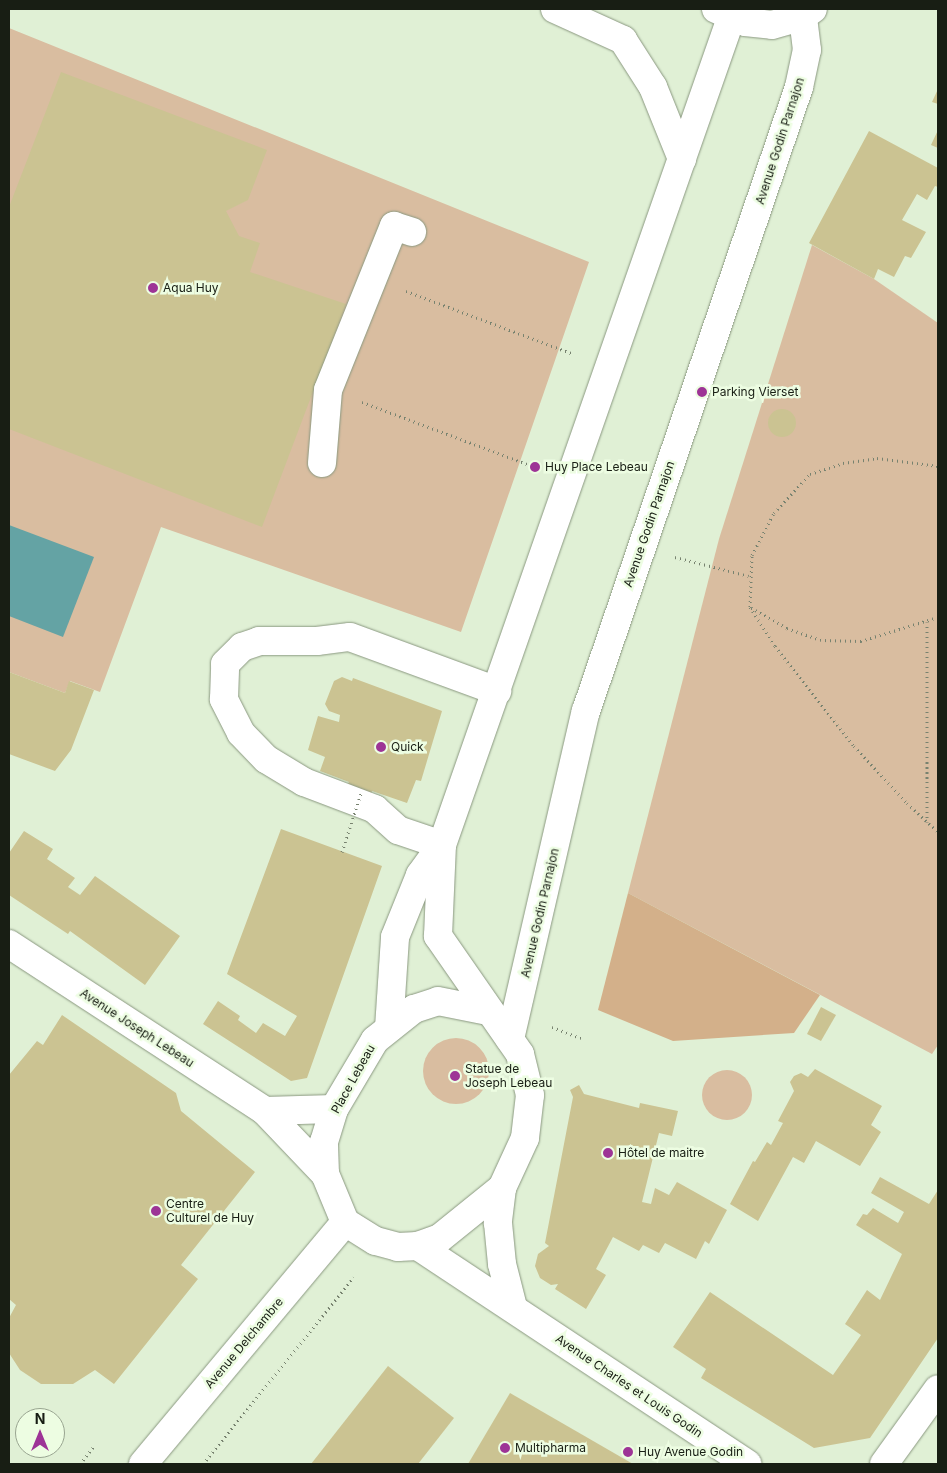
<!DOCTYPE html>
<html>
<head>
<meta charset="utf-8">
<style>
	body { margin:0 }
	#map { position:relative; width:947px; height:1473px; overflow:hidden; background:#e0f0d5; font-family:Inter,sans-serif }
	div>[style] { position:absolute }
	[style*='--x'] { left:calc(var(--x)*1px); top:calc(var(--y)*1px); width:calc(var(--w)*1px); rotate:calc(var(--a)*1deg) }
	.green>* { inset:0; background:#d9bda0 }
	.round { border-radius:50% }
	.forest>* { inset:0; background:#d3b08a }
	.water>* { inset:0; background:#64a3a4 }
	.building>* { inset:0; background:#cbc392 }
	.path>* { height:3px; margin-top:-1.5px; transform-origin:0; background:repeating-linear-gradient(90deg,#77826f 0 1px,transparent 0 5px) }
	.roads { filter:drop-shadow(0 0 1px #8a9880) drop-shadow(0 0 1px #8a9880) }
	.minor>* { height:28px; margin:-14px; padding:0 14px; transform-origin:14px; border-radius:14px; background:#fff }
	.path-bridge>* { height:3px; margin-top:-1.5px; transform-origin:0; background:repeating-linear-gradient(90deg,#77826f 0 1px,transparent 0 5px) }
	.dots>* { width:14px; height:14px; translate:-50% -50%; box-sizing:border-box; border:2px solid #edfde2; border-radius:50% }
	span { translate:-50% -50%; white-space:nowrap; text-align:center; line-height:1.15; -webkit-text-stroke:5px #edfde2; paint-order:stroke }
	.street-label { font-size:12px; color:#181e14 }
	.poi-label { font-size:12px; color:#181e14 }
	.left { translate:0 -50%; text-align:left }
	.frame { position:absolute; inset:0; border:10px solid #181e14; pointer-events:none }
	.north { position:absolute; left:15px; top:1408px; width:50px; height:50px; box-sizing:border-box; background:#edfde2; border:1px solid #98a490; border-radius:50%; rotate:0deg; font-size:14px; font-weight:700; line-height:20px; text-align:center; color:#181e14 }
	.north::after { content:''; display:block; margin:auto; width:18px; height:22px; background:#9d3496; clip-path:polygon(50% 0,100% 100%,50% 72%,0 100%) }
</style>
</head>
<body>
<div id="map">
	<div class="green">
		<div style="clip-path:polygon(9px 28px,589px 262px,461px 632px,161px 527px,100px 692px,70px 681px,65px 693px,9px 672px)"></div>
		<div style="clip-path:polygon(812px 245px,874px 279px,938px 323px,938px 1045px,932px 1054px,628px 893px,719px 539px)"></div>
		<div class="round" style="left:423px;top:1038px;width:66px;height:66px"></div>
		<div class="round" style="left:702px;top:1070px;width:50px;height:50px"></div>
	</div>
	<div class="forest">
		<div style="clip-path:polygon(628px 893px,820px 995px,794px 1033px,673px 1041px,598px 1010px)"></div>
	</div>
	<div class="water">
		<div style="clip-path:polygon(9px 525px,94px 557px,63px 637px,9px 616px)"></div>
	</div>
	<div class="building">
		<div style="clip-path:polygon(61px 72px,267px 150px,248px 200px,226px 211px,239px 236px,260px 243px,250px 272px,346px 304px,262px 527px,9px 429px,9px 207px)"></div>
		<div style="clip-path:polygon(938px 89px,938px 104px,932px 102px)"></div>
		<div style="clip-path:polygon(938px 130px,938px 148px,931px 145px)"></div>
		<div style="clip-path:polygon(869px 131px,938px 168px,938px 187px,935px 186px,927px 200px,917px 194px,902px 220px,926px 232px,911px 258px,905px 256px,894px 277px,878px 269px,874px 279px,809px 243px)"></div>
		<div class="round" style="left:768px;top:409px;width:28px;height:28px"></div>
		<div style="clip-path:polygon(9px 672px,65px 693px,69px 681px,94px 690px,71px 750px,55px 771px,9px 754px)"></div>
		<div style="clip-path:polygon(342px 677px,352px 681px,353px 678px,442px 711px,421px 781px,416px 780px,407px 803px,372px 791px,370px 797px,346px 788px,349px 782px,320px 771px,325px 757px,308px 750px,318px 716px,339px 722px,340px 715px,329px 711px,325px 704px,334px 681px)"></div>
		<div style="clip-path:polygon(281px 829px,382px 866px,307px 1078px,291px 1081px,203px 1024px,218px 1001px,240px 1016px,238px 1020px,256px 1033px,263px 1023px,285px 1036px,297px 1016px,227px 974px)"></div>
		<div style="clip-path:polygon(24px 831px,53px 849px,47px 859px,75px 878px,68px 887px,80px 895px,95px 876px,180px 936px,145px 985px,70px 931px,68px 934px,9px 895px,9px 853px)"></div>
		<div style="clip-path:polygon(821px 1007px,836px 1015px,821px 1041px,807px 1034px)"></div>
		<div style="clip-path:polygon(62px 1015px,176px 1093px,181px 1111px,255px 1172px,181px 1265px,198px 1279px,114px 1384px,95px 1370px,73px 1384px,41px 1384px,20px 1370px,9px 1353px,9px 1318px,16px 1305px,9px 1299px,9px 1075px,37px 1041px,43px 1045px)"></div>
		<div style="clip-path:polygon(815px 1069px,882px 1106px,871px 1125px,881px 1132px,860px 1166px,816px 1141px,804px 1163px,793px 1157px,758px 1221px,730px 1204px,753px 1161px,755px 1162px,767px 1142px,771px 1145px,783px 1123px,778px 1121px,794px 1091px,790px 1082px,794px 1076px,801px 1073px,808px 1077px)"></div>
		<div style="clip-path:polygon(579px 1085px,584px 1094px,639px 1108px,640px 1103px,678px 1111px,672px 1136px,659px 1133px,642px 1202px,651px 1204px,655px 1188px,669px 1195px,677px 1182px,727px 1210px,709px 1244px,705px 1241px,696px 1259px,665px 1243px,659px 1253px,643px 1245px,639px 1251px,613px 1237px,596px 1269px,606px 1275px,586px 1309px,555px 1289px,558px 1284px,551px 1285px,540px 1278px,535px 1266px,538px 1254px,549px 1246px,545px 1243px,573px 1097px,570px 1090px)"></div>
		<div style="clip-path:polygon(880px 1177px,929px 1204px,938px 1190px,938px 1338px,870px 1438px,814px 1448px,701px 1378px,706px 1369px,673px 1347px,710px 1292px,833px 1375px,861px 1335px,845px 1324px,867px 1290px,880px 1300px,902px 1254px,856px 1225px,863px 1214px,867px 1215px,873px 1208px,898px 1223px,904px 1212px,871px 1193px)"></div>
		<div style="clip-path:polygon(388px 1366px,454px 1418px,418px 1464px,311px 1464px)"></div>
		<div style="clip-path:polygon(510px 1393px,588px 1438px,633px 1464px,468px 1464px)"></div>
	</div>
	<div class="path">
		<div style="--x:406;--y:291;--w:179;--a:20.6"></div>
		<div style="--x:362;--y:402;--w:185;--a:20.6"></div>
		<div style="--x:675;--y:557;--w:76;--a:14.4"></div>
		<div style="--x:750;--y:607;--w:52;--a:-87.8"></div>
		<div style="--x:752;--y:555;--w:47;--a:-62.4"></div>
		<div style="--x:774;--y:513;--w:53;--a:-47.3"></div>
		<div style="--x:810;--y:474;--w:35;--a:-18"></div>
		<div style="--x:843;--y:463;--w:34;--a:-8"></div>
		<div style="--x:877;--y:458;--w:62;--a:7.5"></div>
		<div style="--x:938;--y:617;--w:81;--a:162.7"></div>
		<div style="--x:861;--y:641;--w:40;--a:-178.6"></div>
		<div style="--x:821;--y:640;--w:36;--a:-161"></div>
		<div style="--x:787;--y:628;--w:43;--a:-150.4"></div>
		<div style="--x:750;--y:607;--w:46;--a:57.3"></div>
		<div style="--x:775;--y:646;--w:127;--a:51.7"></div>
		<div style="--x:854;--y:746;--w:78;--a:47.1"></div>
		<div style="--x:907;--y:803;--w:42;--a:43.1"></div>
		<div style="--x:927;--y:622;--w:200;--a:90"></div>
		<div style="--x:552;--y:1027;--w:31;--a:21"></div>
		<div style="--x:80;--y:1464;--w:23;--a:-52"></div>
		<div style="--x:203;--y:1464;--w:240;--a:-51.1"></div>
	</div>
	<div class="roads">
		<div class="minor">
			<div style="--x:555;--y:9;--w:75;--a:24.5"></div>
			<div style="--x:623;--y:40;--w:56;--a:57.4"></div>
			<div style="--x:653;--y:87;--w:78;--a:68.1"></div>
			<div style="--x:716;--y:9;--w:32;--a:24"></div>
			<div style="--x:745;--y:22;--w:27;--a:6"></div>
			<div style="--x:772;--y:25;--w:32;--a:-16"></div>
			<div style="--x:803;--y:16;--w:12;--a:-35"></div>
			<div style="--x:322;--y:463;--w:73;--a:-85.3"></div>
			<div style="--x:328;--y:390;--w:177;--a:-68.1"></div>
			<div style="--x:394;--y:226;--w:19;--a:18"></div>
			<div style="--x:442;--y:845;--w:46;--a:-161.2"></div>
			<div style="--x:398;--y:830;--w:31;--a:-138"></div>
			<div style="--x:375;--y:809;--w:76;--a:-159.2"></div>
			<div style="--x:304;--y:782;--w:44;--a:-148.8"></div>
			<div style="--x:266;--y:759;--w:36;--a:-134"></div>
			<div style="--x:241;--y:733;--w:38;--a:-117"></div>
			<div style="--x:224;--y:699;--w:35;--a:-88"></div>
			<div style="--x:225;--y:664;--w:24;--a:-45"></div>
			<div style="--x:242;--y:647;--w:18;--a:-19"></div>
			<div style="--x:259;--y:641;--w:58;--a:0"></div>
			<div style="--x:317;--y:641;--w:33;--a:-7"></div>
			<div style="--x:350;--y:637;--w:157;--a:20.2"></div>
			<div style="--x:9;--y:944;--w:306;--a:33.1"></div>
			<div style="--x:265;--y:1111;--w:87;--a:46.4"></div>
			<div style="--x:389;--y:1028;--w:91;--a:-86.2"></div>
			<div style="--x:395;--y:937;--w:67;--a:-68"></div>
			<div style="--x:420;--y:875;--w:37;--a:-54"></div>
			<div style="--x:510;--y:1039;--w:337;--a:-77"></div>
			<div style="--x:586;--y:711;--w:659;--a:-71.15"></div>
			<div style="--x:799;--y:87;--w:38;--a:-78"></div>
			<div style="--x:807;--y:50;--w:34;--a:-97"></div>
			<div style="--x:265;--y:1111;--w:69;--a:-1.7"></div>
			<div style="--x:502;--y:1188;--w:35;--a:97"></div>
			<div style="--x:498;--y:1223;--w:41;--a:84.4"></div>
			<div style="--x:502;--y:1264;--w:44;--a:75.7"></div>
			<div style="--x:345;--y:1222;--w:36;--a:32"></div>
			<div style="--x:376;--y:1241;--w:23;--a:15"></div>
			<div style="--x:398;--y:1247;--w:20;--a:-3"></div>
			<div style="--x:418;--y:1246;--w:23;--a:-20"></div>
			<div style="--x:440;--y:1238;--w:80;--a:-38.9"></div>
			<div style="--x:502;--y:1188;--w:55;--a:-65.3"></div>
			<div style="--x:525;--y:1138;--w:43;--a:-83.4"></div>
			<div style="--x:530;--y:1095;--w:42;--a:-103.7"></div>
			<div style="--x:520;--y:1054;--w:144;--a:-124.8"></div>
			<div style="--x:438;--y:936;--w:91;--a:-87.5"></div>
			<div style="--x:442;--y:845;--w:876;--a:-70.74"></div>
			<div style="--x:731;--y:18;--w:10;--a:-114"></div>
			<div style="--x:345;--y:1222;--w:52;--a:-112.6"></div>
			<div style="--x:325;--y:1174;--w:32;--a:-92"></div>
			<div style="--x:324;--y:1142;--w:34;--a:-73"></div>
			<div style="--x:334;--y:1109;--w:80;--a:-59.3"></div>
			<div style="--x:375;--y:1040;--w:50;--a:-38.5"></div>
			<div style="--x:414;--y:1009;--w:25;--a:-18"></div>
			<div style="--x:438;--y:1001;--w:51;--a:11.3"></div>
			<div style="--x:418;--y:1246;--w:395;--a:33.5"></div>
			<div style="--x:143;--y:1464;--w:315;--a:-50.1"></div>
			<div style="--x:884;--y:1464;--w:92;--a:-54.2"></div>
		</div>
	</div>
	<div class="path-bridge">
		<div style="--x:342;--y:852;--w:62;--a:-72.1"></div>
	</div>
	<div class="dots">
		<div style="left:153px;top:288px;background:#9d3496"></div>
		<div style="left:702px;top:392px;background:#9d3496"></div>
		<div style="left:535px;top:467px;background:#9d3496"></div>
		<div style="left:381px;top:747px;background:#9d3496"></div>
		<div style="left:455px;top:1076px;background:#9d3496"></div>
		<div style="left:608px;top:1153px;background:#9d3496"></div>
		<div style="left:156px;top:1211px;background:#9d3496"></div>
		<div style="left:505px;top:1448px;background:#9d3496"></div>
		<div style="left:628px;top:1452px;background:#9d3496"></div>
	</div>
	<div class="street-label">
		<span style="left:780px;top:141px;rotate:-72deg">Avenue Godin Parnajon</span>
		<span style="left:649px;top:524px;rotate:-71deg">Avenue Godin Parnajon</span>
		<span style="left:540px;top:913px;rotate:-77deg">Avenue Godin Parnajon</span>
		<span style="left:137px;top:1028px;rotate:33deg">Avenue Joseph Lebeau</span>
		<span style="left:353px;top:1079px;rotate:-61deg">Place Lebeau</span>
		<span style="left:244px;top:1343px;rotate:-50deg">Avenue Delchambre</span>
		<span style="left:629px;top:1386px;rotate:34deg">Avenue Charles et Louis Godin</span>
	</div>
	<div class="poi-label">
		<span class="left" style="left:163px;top:288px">Aqua Huy</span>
		<span class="left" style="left:712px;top:392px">Parking Vierset</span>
		<span class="left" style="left:545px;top:467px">Huy Place Lebeau</span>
		<span class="left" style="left:391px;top:747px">Quick</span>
		<span class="left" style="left:465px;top:1076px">Statue de<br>Joseph Lebeau</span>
		<span class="left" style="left:618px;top:1153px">Hôtel de maitre</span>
		<span class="left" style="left:166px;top:1211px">Centre<br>Culturel de Huy</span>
		<span class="left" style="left:515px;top:1448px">Multipharma</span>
		<span class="left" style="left:638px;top:1452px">Huy Avenue Godin</span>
	</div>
	<div class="frame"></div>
	<div class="north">N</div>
</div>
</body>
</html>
